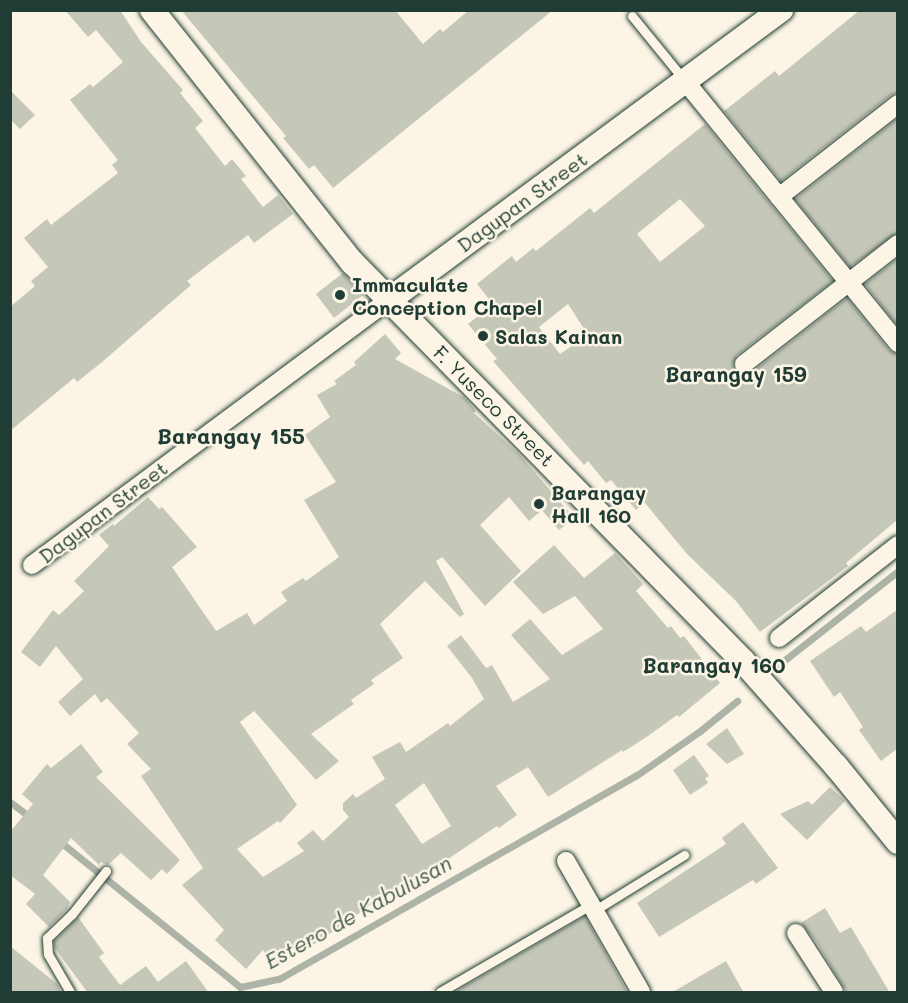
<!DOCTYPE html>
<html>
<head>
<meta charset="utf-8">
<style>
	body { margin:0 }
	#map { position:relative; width:908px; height:1003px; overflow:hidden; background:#fcf5e5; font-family:Mali,sans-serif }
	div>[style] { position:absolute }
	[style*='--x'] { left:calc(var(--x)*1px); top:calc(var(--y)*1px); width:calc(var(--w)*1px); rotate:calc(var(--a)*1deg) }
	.stream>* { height:7px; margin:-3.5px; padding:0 3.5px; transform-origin:3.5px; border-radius:3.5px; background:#aeb3a7 }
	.building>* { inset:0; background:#c5c7b9 }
	.roads { filter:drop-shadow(0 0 2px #1f3d34) drop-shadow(0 0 2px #1f3d34) }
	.lane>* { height:9px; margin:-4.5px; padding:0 4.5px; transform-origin:4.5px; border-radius:4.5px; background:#fcf5e5 }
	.street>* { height:18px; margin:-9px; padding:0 9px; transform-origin:9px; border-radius:9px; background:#fcf5e5 }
	.secondary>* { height:24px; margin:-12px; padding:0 12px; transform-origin:12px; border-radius:12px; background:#fcf5e5 }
	.dots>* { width:16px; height:16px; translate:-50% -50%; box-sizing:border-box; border:3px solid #fcf5e5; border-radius:50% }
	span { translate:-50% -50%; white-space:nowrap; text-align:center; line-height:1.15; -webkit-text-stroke:5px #fcf5e5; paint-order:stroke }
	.street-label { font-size:20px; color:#1f3d34 }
	.poi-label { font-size:20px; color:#1f3d34; font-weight:700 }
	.left { translate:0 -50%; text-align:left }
	.neighbourhood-label { font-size:21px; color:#1f3d34; font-weight:700 }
	.water-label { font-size:21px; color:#435a51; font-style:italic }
	.quarter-label { font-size:22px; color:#1f3d34; font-weight:700 }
	.frame { position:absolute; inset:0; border:12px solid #1f3d34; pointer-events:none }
</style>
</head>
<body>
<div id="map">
	<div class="stream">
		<div style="--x:763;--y:677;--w:172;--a:-38.1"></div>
		<div style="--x:10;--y:802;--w:26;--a:37"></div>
		<div style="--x:58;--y:840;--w:234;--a:38.9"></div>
		<div style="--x:240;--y:987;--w:40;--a:-12"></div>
		<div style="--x:279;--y:979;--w:412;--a:-29.7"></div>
		<div style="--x:637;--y:775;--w:77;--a:-34.9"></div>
		<div style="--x:700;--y:731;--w:48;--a:-39"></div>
	</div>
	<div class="building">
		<div style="clip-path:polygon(65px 10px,120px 10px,141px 42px,183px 90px,180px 93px,203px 121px,195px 128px,225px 166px,232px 159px,246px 176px,241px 179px,263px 207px,278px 195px,293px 214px,254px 243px,248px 235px,217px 258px,187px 281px,191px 285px,102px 362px,77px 382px,74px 378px,10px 431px,10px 307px,35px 286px,31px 281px,48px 267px,24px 238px,47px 219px,51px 225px,118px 173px,112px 165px,118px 160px,70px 100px,90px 84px,93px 87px,123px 62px,96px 30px,88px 37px)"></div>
		<div style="clip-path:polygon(181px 10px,395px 10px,423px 44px,440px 29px,443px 32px,469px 10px,553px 10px,333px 188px,314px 165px,309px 169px,283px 138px,286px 136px)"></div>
		<div style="clip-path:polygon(860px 10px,897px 10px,897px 93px,891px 95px,781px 181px,724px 111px,775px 71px,779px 76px)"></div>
		<div style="clip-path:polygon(10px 90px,35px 115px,20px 129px,10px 119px)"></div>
		<div style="clip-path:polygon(897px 119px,897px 233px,850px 267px,795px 199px)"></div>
		<div style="clip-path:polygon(evenodd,705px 124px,833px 281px,737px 355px,733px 365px,736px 371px,745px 375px,751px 373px,847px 298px,889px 350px,897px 354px,897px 520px,846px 563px,848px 566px,760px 632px,736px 601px,687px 554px,645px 503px,636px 510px,611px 480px,606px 483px,588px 461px,584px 465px,493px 361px,497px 359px,468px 324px,493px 304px,477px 284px,512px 256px,516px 262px,533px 248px,536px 251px,590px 208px,594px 213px,705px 124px,680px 199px,705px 226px,660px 262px,637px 234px,680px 199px,705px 124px,568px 304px,588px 335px,560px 354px,539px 327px,568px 304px)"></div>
		<div style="clip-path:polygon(897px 259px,897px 325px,865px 284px)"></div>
		<div style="clip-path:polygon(343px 273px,363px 295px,334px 318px,316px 294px)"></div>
		<div style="clip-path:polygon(evenodd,385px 334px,401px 353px,395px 359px,465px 398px,476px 411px,474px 413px,519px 454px,574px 518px,559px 530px,542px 510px,529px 521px,509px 497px,480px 525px,521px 571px,485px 606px,442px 557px,436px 561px,464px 614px,460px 617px,425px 581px,380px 624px,403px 658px,371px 680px,374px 684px,351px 700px,354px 704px,311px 734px,339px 761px,316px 780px,254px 711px,240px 722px,297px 805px,280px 823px,278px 821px,237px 849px,263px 877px,304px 851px,297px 843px,313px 830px,323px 841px,349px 817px,343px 810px,343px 803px,353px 794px,356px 798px,385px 779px,372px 757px,400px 742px,406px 752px,448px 723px,450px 726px,484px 699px,472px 678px,447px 646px,461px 635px,486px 668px,492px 665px,513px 702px,550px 679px,511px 635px,530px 619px,562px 655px,603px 629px,575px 596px,543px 614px,513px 582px,554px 545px,584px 578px,615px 553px,643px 584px,636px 591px,668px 628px,671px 626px,680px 638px,684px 636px,720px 683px,679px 717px,677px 715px,648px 736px,623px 752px,622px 750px,548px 797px,528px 767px,496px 786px,517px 815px,499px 828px,497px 826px,420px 878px,418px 875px,376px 901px,318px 942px,294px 954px,293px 951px,273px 964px,263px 950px,246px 969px,215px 940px,224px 930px,182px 885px,203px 868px,141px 776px,151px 769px,127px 744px,139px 733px,107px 698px,101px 703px,95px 694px,70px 716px,58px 702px,83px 679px,56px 646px,40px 667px,21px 652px,53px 610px,59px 615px,84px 591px,74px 581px,109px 546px,99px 535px,113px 524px,114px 526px,148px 497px,159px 509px,162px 507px,197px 547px,172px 567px,216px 631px,247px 613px,254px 625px,287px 601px,281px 592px,303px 578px,306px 581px,339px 557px,304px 500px,336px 482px,305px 435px,330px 417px,317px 395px,337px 384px,334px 381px,356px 365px,354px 362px,385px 334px,424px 783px,451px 826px,422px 844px,395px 805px,424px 783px)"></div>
		<div style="clip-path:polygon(897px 610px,897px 749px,881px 761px,859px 730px,863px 727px,840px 692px,834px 697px,810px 661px,861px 626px,866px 632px)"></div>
		<div style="clip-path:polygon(727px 728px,744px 754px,727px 764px,706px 744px)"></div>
		<div style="clip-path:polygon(81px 744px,103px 772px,96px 777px,180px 860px,167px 874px,162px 869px,151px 880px,121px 853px,108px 865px,101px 862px,99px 865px,71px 838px,43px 875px,70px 902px,67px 909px,49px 927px,26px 904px,35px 894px,10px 875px,10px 832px,33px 804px,22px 794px,47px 764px,51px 768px)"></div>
		<div style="clip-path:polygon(694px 755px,709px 776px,705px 778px,708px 783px,690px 795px,673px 770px)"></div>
		<div style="clip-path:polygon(830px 787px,845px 801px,807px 840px,780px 814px,808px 801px,812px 805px)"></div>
		<div style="clip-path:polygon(743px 822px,778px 868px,756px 884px,753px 880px,659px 937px,637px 903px,726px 844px,722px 838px)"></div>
		<div style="clip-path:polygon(825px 908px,840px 933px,851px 927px,890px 993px,847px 993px,817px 943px,801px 923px)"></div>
		<div style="clip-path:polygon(585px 916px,628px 993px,453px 993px,532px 947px)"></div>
		<div style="clip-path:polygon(78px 917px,104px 953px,99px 957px,120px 985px,146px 966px,158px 982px,186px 961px,209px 993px,88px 993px,54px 947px,54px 941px)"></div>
		<div style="clip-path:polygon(10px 946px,57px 984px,62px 993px,10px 993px)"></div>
		<div style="clip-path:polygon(726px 961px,744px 993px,671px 993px)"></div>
	</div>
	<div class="roads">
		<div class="lane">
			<div style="--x:632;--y:16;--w:84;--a:50.8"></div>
			<div style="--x:595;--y:910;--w:105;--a:-31.7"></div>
			<div style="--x:70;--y:992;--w:44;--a:-120.1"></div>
			<div style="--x:48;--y:954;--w:16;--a:-94"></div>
			<div style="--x:47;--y:938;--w:35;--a:-44"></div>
			<div style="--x:72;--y:914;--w:55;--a:-51.7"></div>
			<div style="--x:440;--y:992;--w:176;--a:-30.1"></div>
		</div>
		<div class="street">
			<div style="--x:685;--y:81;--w:338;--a:50.9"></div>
			<div style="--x:779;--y:197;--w:151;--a:-38"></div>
			<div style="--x:744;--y:364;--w:195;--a:-37.9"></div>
			<div style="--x:32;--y:565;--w:445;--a:-36.6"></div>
			<div style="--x:779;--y:638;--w:151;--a:-38"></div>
			<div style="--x:566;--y:861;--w:151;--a:60.2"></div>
			<div style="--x:796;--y:933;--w:70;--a:57.2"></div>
		</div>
		<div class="secondary">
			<div style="--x:152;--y:10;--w:322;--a:51.6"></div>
			<div style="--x:352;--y:262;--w:559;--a:45.58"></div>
			<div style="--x:743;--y:661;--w:140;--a:48.5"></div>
			<div style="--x:836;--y:766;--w:98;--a:50.8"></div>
			<div style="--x:389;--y:300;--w:488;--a:-36.5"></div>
		</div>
	</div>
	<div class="dots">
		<div style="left:340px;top:295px;background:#1f3d34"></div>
		<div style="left:483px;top:336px;background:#1f3d34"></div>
		<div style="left:539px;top:504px;background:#1f3d34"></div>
	</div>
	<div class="street-label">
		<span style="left:522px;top:202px;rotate:-36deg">Dagupan Street</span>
		<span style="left:494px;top:406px;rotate:45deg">F. Yuseco Street</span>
		<span style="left:103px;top:512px;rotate:-37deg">Dagupan Street</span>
	</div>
	<div class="poi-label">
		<span class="left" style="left:352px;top:296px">Immaculate<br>Conception Chapel</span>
		<span class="left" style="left:495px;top:336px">Salas Kainan</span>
		<span class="left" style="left:551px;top:504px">Barangay<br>Hall 160</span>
	</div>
	<div class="neighbourhood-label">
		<span style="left:736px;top:374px">Barangay 159</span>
		<span style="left:714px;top:665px">Barangay 160</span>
	</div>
	<div class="water-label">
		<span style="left:358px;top:912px;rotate:-29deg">Estero de Kabulusan</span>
	</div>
	<div class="quarter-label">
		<span style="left:231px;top:436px">Barangay 155</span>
	</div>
	<div class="frame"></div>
</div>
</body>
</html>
